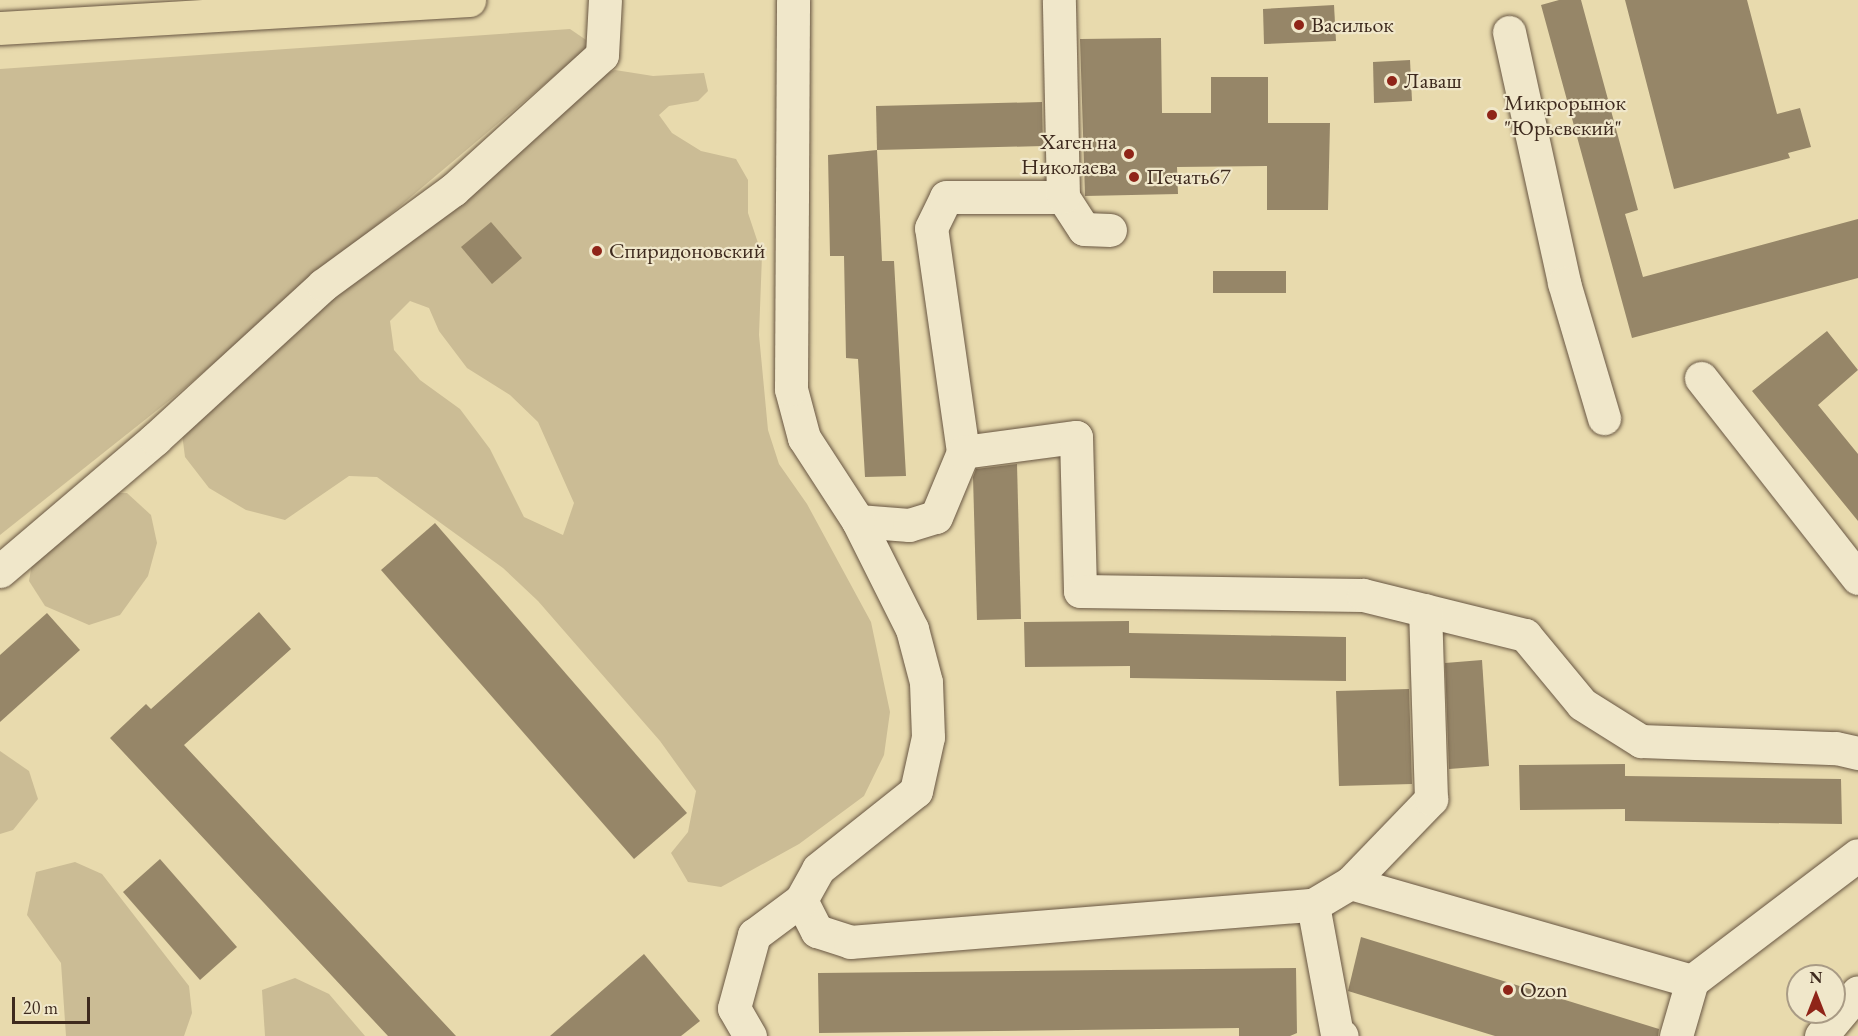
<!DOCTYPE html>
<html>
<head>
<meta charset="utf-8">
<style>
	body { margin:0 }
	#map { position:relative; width:1858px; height:1036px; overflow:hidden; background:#e8daad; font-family:"EB Garamond",serif }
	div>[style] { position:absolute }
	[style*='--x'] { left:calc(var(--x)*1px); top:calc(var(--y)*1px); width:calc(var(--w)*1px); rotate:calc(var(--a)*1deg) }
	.green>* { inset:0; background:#cbbc95 }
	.building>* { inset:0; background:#968668 }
	.roads { filter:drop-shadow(0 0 2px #685642) drop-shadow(0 0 2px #685642) }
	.minor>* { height:33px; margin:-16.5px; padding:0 16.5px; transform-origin:16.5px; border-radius:16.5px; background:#f0e7ca }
	.major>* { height:33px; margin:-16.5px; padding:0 16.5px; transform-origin:16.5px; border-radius:16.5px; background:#e8daad }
	.dots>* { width:16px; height:16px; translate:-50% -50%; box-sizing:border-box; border:3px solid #f0e7ca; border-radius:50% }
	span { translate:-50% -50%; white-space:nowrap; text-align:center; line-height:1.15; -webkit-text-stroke:4.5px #f0e7ca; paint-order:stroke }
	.poi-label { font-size:22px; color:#3e2a1e }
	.left { translate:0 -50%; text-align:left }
	.right { translate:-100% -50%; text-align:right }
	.north { position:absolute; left:1786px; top:964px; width:60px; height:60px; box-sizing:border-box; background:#f0e7ca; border:2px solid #a99b85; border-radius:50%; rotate:0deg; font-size:16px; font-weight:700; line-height:24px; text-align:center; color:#3e2a1e }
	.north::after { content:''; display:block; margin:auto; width:21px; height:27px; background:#8f2418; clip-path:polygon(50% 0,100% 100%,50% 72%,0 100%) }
	.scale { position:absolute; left:12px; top:997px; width:78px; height:27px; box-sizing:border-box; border:3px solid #3e2a1e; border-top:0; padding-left:8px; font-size:18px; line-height:21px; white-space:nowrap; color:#3e2a1e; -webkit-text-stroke:4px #f0e7ca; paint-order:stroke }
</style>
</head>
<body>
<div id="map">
	<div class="green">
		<div style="clip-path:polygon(570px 29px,592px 44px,175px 396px,0 535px,0 69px)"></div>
		<div style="clip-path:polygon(evenodd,615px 70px,653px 76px,704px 73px,708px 91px,698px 101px,669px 106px,659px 115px,672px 133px,701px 151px,736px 159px,748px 180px,748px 213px,762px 255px,759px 335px,768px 430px,779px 464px,807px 504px,871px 622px,890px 712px,884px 755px,864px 796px,799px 844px,721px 887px,688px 882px,671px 853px,688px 832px,696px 791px,660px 741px,538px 601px,503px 568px,377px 477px,349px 476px,285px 520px,246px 510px,209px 488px,185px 457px,181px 426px,584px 83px,615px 70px,410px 301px,429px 308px,439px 331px,467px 368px,510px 395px,538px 422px,574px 503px,563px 535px,524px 517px,490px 449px,460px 409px,420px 380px,394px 350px,390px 321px,410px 301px)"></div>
		<div style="clip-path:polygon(105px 493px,127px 493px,151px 515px,157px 543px,148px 576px,120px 615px,89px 625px,45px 606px,29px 581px,34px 552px)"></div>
		<div style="clip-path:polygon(0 751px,29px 771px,38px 799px,13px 830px,0 834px)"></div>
		<div style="clip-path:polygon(75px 862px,102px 874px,189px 986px,192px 1013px,184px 1036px,66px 1036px,61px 963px,27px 915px,36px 872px)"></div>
		<div style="clip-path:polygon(295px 978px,329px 994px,365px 1036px,265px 1036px,262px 990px)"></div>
	</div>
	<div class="building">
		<div style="clip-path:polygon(1559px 0,1581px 0,1638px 210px,1625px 214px,1643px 277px,1858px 219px,1858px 278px,1632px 338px,1541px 5px)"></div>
		<div style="clip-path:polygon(1625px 0,1747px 0,1777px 114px,1800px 108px,1811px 147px,1788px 153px,1790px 158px,1674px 189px)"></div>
		<div style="clip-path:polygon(1334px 5px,1336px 41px,1264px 44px,1263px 9px)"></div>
		<div style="clip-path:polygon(1161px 38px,1162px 113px,1211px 113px,1211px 77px,1268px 77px,1268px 123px,1330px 123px,1328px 210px,1267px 210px,1267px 166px,1177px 167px,1178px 194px,1085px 196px,1080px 39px)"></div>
		<div style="clip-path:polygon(1410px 60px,1412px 101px,1374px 103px,1373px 62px)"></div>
		<div style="clip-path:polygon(1042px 102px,1043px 146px,877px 150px,876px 106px)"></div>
		<div style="clip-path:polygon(877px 150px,882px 261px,894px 261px,906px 476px,865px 477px,858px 359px,846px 358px,844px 256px,830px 256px,828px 155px)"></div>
		<div style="clip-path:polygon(491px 222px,522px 258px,492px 284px,461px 247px)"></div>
		<div style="clip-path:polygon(1213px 271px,1286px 271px,1286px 293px,1213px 293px)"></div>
		<div style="clip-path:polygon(1827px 331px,1858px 370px,1818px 405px,1858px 454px,1858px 521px,1752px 391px)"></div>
		<div style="clip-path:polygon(1017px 464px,1021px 619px,977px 620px,973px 477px,976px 469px)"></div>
		<div style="clip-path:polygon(435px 523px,687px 813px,634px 859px,381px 570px)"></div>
		<div style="clip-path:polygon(259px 612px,291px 649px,184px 745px,456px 1036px,388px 1036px,110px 738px,146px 704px,151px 709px)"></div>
		<div style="clip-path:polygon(47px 613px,80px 650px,0 722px,0 655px)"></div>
		<div style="clip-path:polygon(1129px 621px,1129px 633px,1346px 637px,1346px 681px,1130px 678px,1130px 666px,1025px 667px,1024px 622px)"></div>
		<div style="clip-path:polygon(1482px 660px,1489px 766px,1449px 769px,1445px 663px)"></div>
		<div style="clip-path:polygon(1409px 689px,1412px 784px,1339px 786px,1336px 691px)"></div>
		<div style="clip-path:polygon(1625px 764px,1625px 776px,1841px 779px,1842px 824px,1625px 821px,1625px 809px,1520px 810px,1519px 765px)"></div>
		<div style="clip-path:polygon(160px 859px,237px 947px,200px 980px,123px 892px)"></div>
		<div style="clip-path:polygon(1361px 937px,1659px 1029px,1658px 1036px,1495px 1036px,1348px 991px)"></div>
		<div style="clip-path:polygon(644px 954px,700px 1021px,681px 1036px,550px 1036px)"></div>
		<div style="clip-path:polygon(1296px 968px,1297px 1033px,1290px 1036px,1239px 1036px,1239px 1028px,819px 1033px,818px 973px)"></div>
	</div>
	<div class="roads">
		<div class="minor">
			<div style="--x:1509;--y:32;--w:257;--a:77.6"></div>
			<div style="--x:1564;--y:283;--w:141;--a:73.5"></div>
			<div style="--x:1063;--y:197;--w:38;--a:57"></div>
			<div style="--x:1084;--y:229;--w:26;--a:2"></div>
			<div style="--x:1701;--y:378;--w:254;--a:51.9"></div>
			<div style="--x:963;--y:452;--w:226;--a:-98.1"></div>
			<div style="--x:931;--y:228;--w:34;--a:-64"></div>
			<div style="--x:946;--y:197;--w:117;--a:0"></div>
			<div style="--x:1063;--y:197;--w:197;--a:-91.2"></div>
			<div style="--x:858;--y:521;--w:51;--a:4.5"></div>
			<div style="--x:909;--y:525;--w:28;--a:-17"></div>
			<div style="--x:936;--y:517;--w:70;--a:-67.4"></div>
			<div style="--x:963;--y:452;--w:114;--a:-7.6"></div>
			<div style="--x:1076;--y:437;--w:154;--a:88.5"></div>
			<div style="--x:1080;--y:591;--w:283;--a:0.8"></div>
			<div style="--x:1363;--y:595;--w:167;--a:13.9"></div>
			<div style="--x:1525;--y:635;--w:89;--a:50.4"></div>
			<div style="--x:1582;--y:704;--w:70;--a:32.1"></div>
			<div style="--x:1641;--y:741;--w:195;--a:2.1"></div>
			<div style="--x:1836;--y:748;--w:23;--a:13"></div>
			<div style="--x:0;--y:571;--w:204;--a:-40.4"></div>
			<div style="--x:155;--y:439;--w:228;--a:-42.5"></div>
			<div style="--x:323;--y:285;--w:161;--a:-36.2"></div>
			<div style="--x:453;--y:190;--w:201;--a:-42.2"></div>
			<div style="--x:602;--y:55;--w:55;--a:-86.9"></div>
			<div style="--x:1350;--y:883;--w:117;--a:-46"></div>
			<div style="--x:1431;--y:799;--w:189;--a:-91.8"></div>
			<div style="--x:801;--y:900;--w:35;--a:63"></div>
			<div style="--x:817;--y:931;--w:35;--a:18"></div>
			<div style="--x:850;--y:942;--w:464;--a:-4.6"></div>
			<div style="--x:1313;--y:905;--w:43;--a:-30.7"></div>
			<div style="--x:1350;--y:883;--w:356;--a:16"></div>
			<div style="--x:1692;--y:981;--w:208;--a:-37.2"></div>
			<div style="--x:1313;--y:905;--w:131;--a:79.5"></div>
			<div style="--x:1337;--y:1034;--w:5;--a:22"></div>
			<div style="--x:750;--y:1036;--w:32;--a:-120"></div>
			<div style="--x:734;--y:1008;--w:76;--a:-74.7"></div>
			<div style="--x:754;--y:935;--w:59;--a:-36.7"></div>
			<div style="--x:801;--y:900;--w:35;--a:-61"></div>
			<div style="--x:818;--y:869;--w:125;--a:-38.5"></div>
			<div style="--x:916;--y:791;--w:55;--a:-77.5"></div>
			<div style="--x:928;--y:737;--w:55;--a:-92.1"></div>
			<div style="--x:926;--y:682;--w:55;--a:-104.8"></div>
			<div style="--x:912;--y:629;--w:121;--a:-116.6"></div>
			<div style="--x:858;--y:521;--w:99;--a:-123"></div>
			<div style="--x:804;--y:438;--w:51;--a:-104.9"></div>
			<div style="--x:791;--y:389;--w:389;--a:-89.7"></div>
			<div style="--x:1676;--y:1036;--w:57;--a:-73.8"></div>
			<div style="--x:1821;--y:1036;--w:57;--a:-49.9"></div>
		</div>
		<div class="major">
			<div style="--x:0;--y:28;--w:470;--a:-3.4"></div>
		</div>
	</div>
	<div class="dots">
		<div style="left:1299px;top:25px;background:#8f2418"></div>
		<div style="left:1392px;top:81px;background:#8f2418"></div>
		<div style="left:1492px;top:115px;background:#8f2418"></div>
		<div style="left:1129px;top:154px;background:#8f2418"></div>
		<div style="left:1134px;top:177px;background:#8f2418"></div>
		<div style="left:597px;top:251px;background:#8f2418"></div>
		<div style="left:1508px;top:990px;background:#8f2418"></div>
	</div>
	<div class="poi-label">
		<span class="left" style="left:1311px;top:25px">Васильок</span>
		<span class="left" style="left:1404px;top:81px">Лаваш</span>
		<span class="left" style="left:1504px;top:115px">Микрорынок<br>"Юрьевский"</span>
		<span class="right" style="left:1117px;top:154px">Хаген на<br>Николаева</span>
		<span class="left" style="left:1146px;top:177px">Печать67</span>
		<span class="left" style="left:609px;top:251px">Спиридоновский</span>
		<span class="left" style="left:1520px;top:990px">Ozon</span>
	</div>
	<div class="north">N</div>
	<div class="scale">20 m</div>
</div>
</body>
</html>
